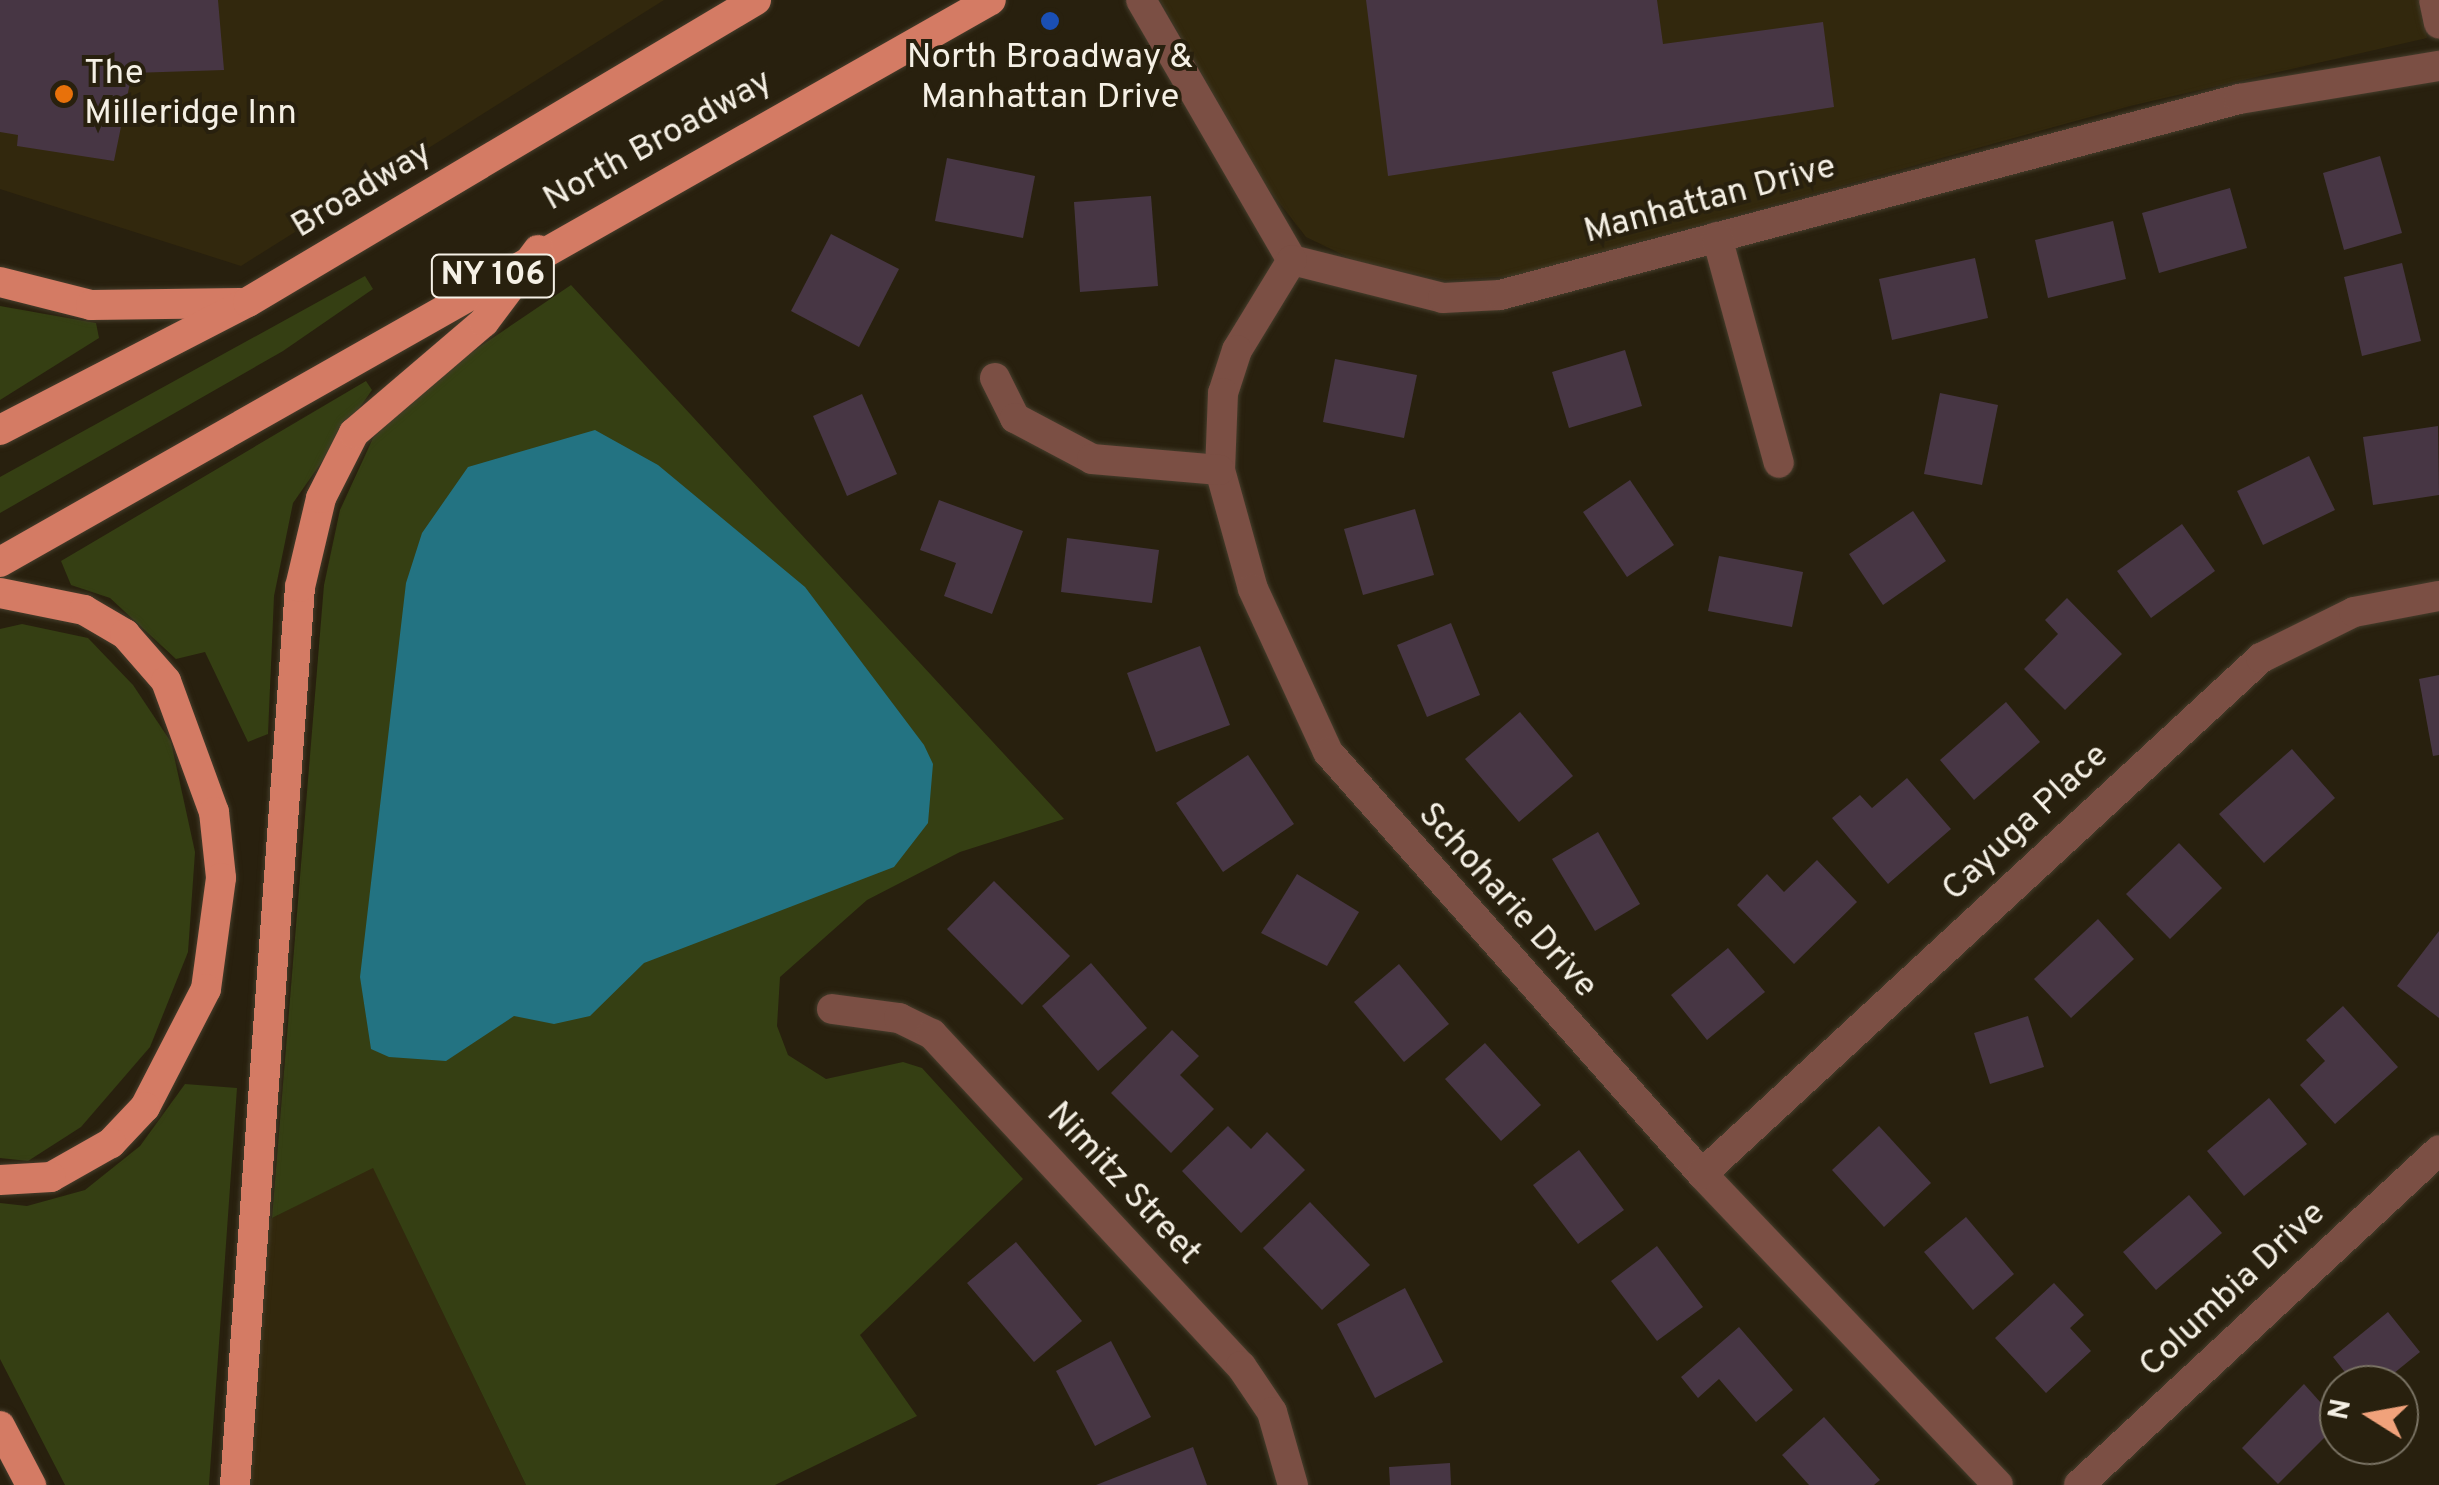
<!DOCTYPE html>
<html>
<head>
<meta charset="utf-8">
<style>
	body { margin:0 }
	#map { position:relative; width:2439px; height:1485px; overflow:hidden; background:#28200e; font-family:Overpass,sans-serif }
	div>[style] { position:absolute }
	[style*='--x'] { left:calc(var(--x)*1px); top:calc(var(--y)*1px); width:calc(var(--w)*1px); rotate:calc(var(--a)*1deg) }
	.built>* { inset:0; background:#32280d }
	.green>* { inset:0; background:#353f13 }
	.water>* { inset:0; background:#237382 }
	.building>* { inset:0; background:#473644 }
	.roads { filter:drop-shadow(0 0 2px #453d2c) drop-shadow(0 0 2px #453d2c) }
	.street>* { height:30px; margin:-15px; padding:0 15px; transform-origin:15px; border-radius:15px; background:#7b4f44 }
	.primary>* { height:30px; margin:-15px; padding:0 15px; transform-origin:15px; border-radius:15px; background:#d47b64 }
	.dots>* { width:28px; height:28px; translate:-50% -50%; box-sizing:border-box; border:5px solid #28200e; border-radius:50% }
	span { translate:-50% -50%; white-space:nowrap; text-align:center; line-height:1.15; -webkit-text-stroke:8px #28200e; paint-order:stroke }
	.shield-label span { padding:2px 8px; background:#28200e; border:2px solid; border-radius:8px; -webkit-text-stroke-width:0 }
	.shield-label { font-size:32px; color:#f5f0e5; font-weight:700 }
	.poi-label { font-size:35px; color:#f5f0e5 }
	.left { translate:0 -50%; text-align:left }
	.street-label { font-size:35px; color:#f5f0e5 }
	.north { position:absolute; left:2319px; top:1365px; width:100px; height:100px; box-sizing:border-box; background:#28200e; border:2px solid #7a7364; border-radius:50%; rotate:281deg; font-size:28px; font-weight:700; line-height:40px; text-align:center; color:#f5f0e5 }
	.north::after { content:''; display:block; margin:auto; width:35px; height:45px; background:#f1a27b; clip-path:polygon(50% 0,100% 100%,50% 72%,0 100%) }
</style>
</head>
<body>
<div id="map">
	<div class="built">
		<div style="clip-path:polygon(0 0,664px 0,241px 266px,0 189px)"></div>
		<div style="clip-path:polygon(1160px 0,2418px 0,2427px 38px,2130px 106px,1514px 276px,1445px 280px,1358px 262px,1306px 237px,1266px 186px)"></div>
		<div style="clip-path:polygon(373px 1167px,526px 1485px,248px 1485px,254px 1227px)"></div>
	</div>
	<div class="green">
		<div style="clip-path:polygon(365px 276px,373px 289px,283px 351px,0 513px,0 477px)"></div>
		<div style="clip-path:polygon(571px 285px,1064px 819px,960px 852px,867px 900px,780px 977px,777px 1026px,788px 1055px,826px 1079px,903px 1062px,922px 1068px,1023px 1179px,860px 1335px,917px 1416px,775px 1485px,526px 1485px,373px 1168px,272px 1218px,324px 585px,340px 510px,373px 438px,426px 383px)"></div>
		<div style="clip-path:polygon(0 306px,96px 323px,99px 338px,0 400px)"></div>
		<div style="clip-path:polygon(366px 381px,372px 390px,293px 503px,274px 596px,268px 734px,248px 742px,205px 652px,176px 659px,110px 598px,71px 585px,61px 561px)"></div>
		<div style="clip-path:polygon(22px 624px,88px 638px,133px 685px,171px 742px,195px 852px,188px 952px,150px 1047px,81px 1127px,28px 1161px,0 1158px,0 629px)"></div>
		<div style="clip-path:polygon(185px 1084px,237px 1088px,209px 1485px,65px 1485px,0 1359px,0 1203px,27px 1206px,85px 1190px,140px 1146px)"></div>
	</div>
	<div class="water">
		<div style="clip-path:polygon(595px 430px,658px 465px,805px 587px,924px 745px,933px 764px,928px 823px,894px 867px,644px 963px,590px 1016px,554px 1024px,514px 1016px,446px 1061px,389px 1057px,371px 1049px,360px 977px,406px 583px,422px 533px,468px 467px)"></div>
	</div>
	<div class="building">
		<div style="clip-path:polygon(0 0,218px 0,224px 70px,132px 73px,114px 161px,17px 146px,18px 135px,0 132px)"></div>
		<div style="clip-path:polygon(1366px 0,1657px 0,1663px 44px,1823px 22px,1834px 107px,1388px 176px)"></div>
		<div style="clip-path:polygon(2380px 156px,2402px 233px,2344px 250px,2323px 173px)"></div>
		<div style="clip-path:polygon(947px 158px,1035px 176px,1023px 238px,935px 221px)"></div>
		<div style="clip-path:polygon(2230px 188px,2247px 248px,2159px 273px,2142px 213px)"></div>
		<div style="clip-path:polygon(1151px 196px,1158px 286px,1080px 292px,1074px 202px)"></div>
		<div style="clip-path:polygon(2113px 221px,2126px 279px,2048px 298px,2035px 240px)"></div>
		<div style="clip-path:polygon(831px 234px,899px 269px,859px 347px,791px 311px)"></div>
		<div style="clip-path:polygon(1975px 258px,1988px 318px,1892px 340px,1879px 279px)"></div>
		<div style="clip-path:polygon(2402px 263px,2421px 341px,2362px 356px,2344px 277px)"></div>
		<div style="clip-path:polygon(1625px 350px,1642px 406px,1569px 428px,1552px 372px)"></div>
		<div style="clip-path:polygon(1335px 359px,1417px 375px,1404px 438px,1323px 422px)"></div>
		<div style="clip-path:polygon(1940px 393px,1998px 405px,1982px 485px,1924px 474px)"></div>
		<div style="clip-path:polygon(862px 394px,897px 474px,847px 496px,813px 416px)"></div>
		<div style="clip-path:polygon(2438px 426px,2439px 495px,2373px 505px,2363px 437px)"></div>
		<div style="clip-path:polygon(2309px 456px,2335px 510px,2263px 545px,2237px 491px)"></div>
		<div style="clip-path:polygon(1630px 480px,1674px 545px,1627px 577px,1583px 512px)"></div>
		<div style="clip-path:polygon(939px 500px,1023px 531px,992px 614px,944px 596px,956px 563px,920px 550px)"></div>
		<div style="clip-path:polygon(1415px 509px,1434px 575px,1363px 595px,1344px 529px)"></div>
		<div style="clip-path:polygon(1913px 511px,1946px 561px,1883px 605px,1849px 554px)"></div>
		<div style="clip-path:polygon(2182px 524px,2215px 571px,2151px 618px,2117px 571px)"></div>
		<div style="clip-path:polygon(1067px 538px,1159px 550px,1152px 603px,1061px 592px)"></div>
		<div style="clip-path:polygon(1719px 556px,1803px 572px,1792px 627px,1708px 611px)"></div>
		<div style="clip-path:polygon(2067px 598px,2122px 654px,2065px 710px,2024px 669px,2058px 634px,2045px 620px)"></div>
		<div style="clip-path:polygon(1451px 623px,1480px 695px,1427px 717px,1397px 645px)"></div>
		<div style="clip-path:polygon(1200px 646px,1230px 725px,1156px 752px,1127px 673px)"></div>
		<div style="clip-path:polygon(2439px 675px,2439px 755px,2433px 756px,2419px 679px)"></div>
		<div style="clip-path:polygon(2006px 702px,2040px 742px,1974px 800px,1940px 760px)"></div>
		<div style="clip-path:polygon(1520px 712px,1573px 776px,1519px 822px,1465px 759px)"></div>
		<div style="clip-path:polygon(2292px 749px,2335px 798px,2264px 863px,2219px 814px)"></div>
		<div style="clip-path:polygon(1248px 755px,1294px 824px,1223px 872px,1176px 803px)"></div>
		<div style="clip-path:polygon(1907px 778px,1951px 829px,1888px 884px,1832px 818px,1860px 795px,1872px 808px)"></div>
		<div style="clip-path:polygon(1598px 832px,1640px 904px,1595px 931px,1552px 859px)"></div>
		<div style="clip-path:polygon(2179px 843px,2222px 888px,2170px 939px,2126px 894px)"></div>
		<div style="clip-path:polygon(1817px 860px,1857px 902px,1794px 964px,1737px 905px,1767px 874px,1784px 892px)"></div>
		<div style="clip-path:polygon(1297px 874px,1359px 912px,1327px 966px,1261px 933px)"></div>
		<div style="clip-path:polygon(994px 881px,1070px 956px,1022px 1005px,947px 929px)"></div>
		<div style="clip-path:polygon(2098px 919px,2134px 959px,2071px 1018px,2034px 979px)"></div>
		<div style="clip-path:polygon(2439px 931px,2439px 1018px,2397px 986px)"></div>
		<div style="clip-path:polygon(1728px 948px,1765px 992px,1707px 1040px,1671px 995px)"></div>
		<div style="clip-path:polygon(1091px 963px,1147px 1028px,1098px 1071px,1042px 1006px)"></div>
		<div style="clip-path:polygon(1399px 964px,1449px 1024px,1404px 1062px,1354px 1002px)"></div>
		<div style="clip-path:polygon(2343px 1006px,2398px 1067px,2335px 1124px,2300px 1085px,2325px 1061px,2306px 1040px)"></div>
		<div style="clip-path:polygon(2028px 1016px,2044px 1067px,1990px 1084px,1974px 1033px)"></div>
		<div style="clip-path:polygon(1172px 1030px,1199px 1056px,1180px 1075px,1214px 1109px,1171px 1153px,1111px 1093px)"></div>
		<div style="clip-path:polygon(1485px 1043px,1541px 1105px,1501px 1141px,1445px 1079px)"></div>
		<div style="clip-path:polygon(2269px 1098px,2307px 1144px,2244px 1196px,2207px 1151px)"></div>
		<div style="clip-path:polygon(1228px 1126px,1251px 1149px,1267px 1132px,1305px 1170px,1241px 1233px,1182px 1171px)"></div>
		<div style="clip-path:polygon(1879px 1126px,1931px 1183px,1884px 1227px,1832px 1170px)"></div>
		<div style="clip-path:polygon(1579px 1150px,1624px 1210px,1578px 1244px,1533px 1185px)"></div>
		<div style="clip-path:polygon(2189px 1195px,2222px 1233px,2156px 1290px,2123px 1252px)"></div>
		<div style="clip-path:polygon(1310px 1202px,1370px 1265px,1322px 1310px,1263px 1248px)"></div>
		<div style="clip-path:polygon(1966px 1217px,2014px 1274px,1973px 1310px,1924px 1252px)"></div>
		<div style="clip-path:polygon(1016px 1242px,1082px 1321px,1034px 1362px,967px 1283px)"></div>
		<div style="clip-path:polygon(1657px 1246px,1703px 1307px,1657px 1341px,1611px 1281px)"></div>
		<div style="clip-path:polygon(2054px 1283px,2084px 1315px,2070px 1328px,2091px 1351px,2046px 1393px,1995px 1338px)"></div>
		<div style="clip-path:polygon(1405px 1288px,1443px 1362px,1375px 1398px,1337px 1324px)"></div>
		<div style="clip-path:polygon(2388px 1312px,2420px 1352px,2388px 1378px,2394px 1385px,2355px 1385px,2333px 1357px)"></div>
		<div style="clip-path:polygon(1739px 1327px,1793px 1390px,1756px 1422px,1719px 1379px,1698px 1398px,1681px 1377px)"></div>
		<div style="clip-path:polygon(1111px 1341px,1151px 1417px,1095px 1446px,1056px 1371px)"></div>
		<div style="clip-path:polygon(2304px 1384px,2339px 1423px,2278px 1484px,2242px 1448px)"></div>
		<div style="clip-path:polygon(1824px 1417px,1880px 1480px,1874px 1485px,1809px 1485px,1782px 1455px)"></div>
		<div style="clip-path:polygon(1193px 1447px,1207px 1485px,1096px 1485px)"></div>
		<div style="clip-path:polygon(1450px 1463px,1451px 1485px,1390px 1485px,1389px 1467px)"></div>
	</div>
	<div class="roads">
		<div class="street">
			<div style="--x:1141;--y:0;--w:301;--a:59.9"></div>
			<div style="--x:1292;--y:260;--w:156;--a:14.1"></div>
			<div style="--x:1443;--y:298;--w:57;--a:-3"></div>
			<div style="--x:1500;--y:295;--w:765;--a:-14.85"></div>
			<div style="--x:2239;--y:99;--w:203;--a:-9.4"></div>
			<div style="--x:2434;--y:0;--w:24;--a:78"></div>
			<div style="--x:1717;--y:237;--w:234;--a:74.7"></div>
			<div style="--x:1292;--y:260;--w:105;--a:121.4"></div>
			<div style="--x:1237;--y:350;--w:45;--a:108"></div>
			<div style="--x:1223;--y:393;--w:77;--a:92.2"></div>
			<div style="--x:1220;--y:470;--w:123;--a:74.5"></div>
			<div style="--x:1253;--y:589;--w:179;--a:65.3"></div>
			<div style="--x:1328;--y:752;--w:564;--a:48.45"></div>
			<div style="--x:1702;--y:1174;--w:429;--a:46.4"></div>
			<div style="--x:995;--y:378;--w:45;--a:63.4"></div>
			<div style="--x:1015;--y:418;--w:87;--a:28"></div>
			<div style="--x:1092;--y:459;--w:128;--a:4.9"></div>
			<div style="--x:832;--y:1009;--w:68;--a:7.7"></div>
			<div style="--x:899;--y:1018;--w:37;--a:26"></div>
			<div style="--x:932;--y:1034;--w:454;--a:47.1"></div>
			<div style="--x:1241;--y:1366;--w:55;--a:56"></div>
			<div style="--x:1272;--y:1412;--w:76;--a:74"></div>
			<div style="--x:1702;--y:1174;--w:761;--a:-42.71"></div>
			<div style="--x:2261;--y:658;--w:104;--a:-26.3"></div>
			<div style="--x:2354;--y:612;--w:86;--a:-10.7"></div>
			<div style="--x:2079;--y:1485;--w:492;--a:-42.9"></div>
		</div>
		<div class="primary">
			<div style="--x:0;--y:282;--w:94;--a:14.2"></div>
			<div style="--x:91;--y:305;--w:149;--a:-0.8"></div>
			<div style="--x:0;--y:430;--w:279;--a:-27.3"></div>
			<div style="--x:248;--y:302;--w:591;--a:-30.73"></div>
			<div style="--x:0;--y:562;--w:1139;--a:-29.56"></div>
			<div style="--x:0;--y:593;--w:86;--a:11.4"></div>
			<div style="--x:84;--y:610;--w:48;--a:30.3"></div>
			<div style="--x:125;--y:634;--w:62;--a:48.9"></div>
			<div style="--x:166;--y:681;--w:140;--a:69.9"></div>
			<div style="--x:214;--y:812;--w:66;--a:83.9"></div>
			<div style="--x:221;--y:878;--w:112;--a:97.7"></div>
			<div style="--x:206;--y:989;--w:133;--a:117.3"></div>
			<div style="--x:145;--y:1107;--w:50;--a:133.4"></div>
			<div style="--x:111;--y:1143;--w:69;--a:150.5"></div>
			<div style="--x:51;--y:1177;--w:51;--a:176.6"></div>
			<div style="--x:0;--y:1426;--w:67;--a:62.3"></div>
			<div style="--x:235;--y:1485;--w:900;--a:-85.86"></div>
			<div style="--x:300;--y:587;--w:91;--a:-76.7"></div>
			<div style="--x:321;--y:498;--w:73;--a:-63.1"></div>
			<div style="--x:354;--y:433;--w:171;--a:-40.5"></div>
			<div style="--x:484;--y:322;--w:90;--a:-53.1"></div>
		</div>
	</div>
	<div class="dots">
		<div style="left:1050px;top:21px;background:#1a4fb4"></div>
		<div style="left:64px;top:94px;background:#e8710a"></div>
	</div>
	<div class="shield-label">
		<span style="left:493px;top:276px">NY 106</span>
	</div>
	<div class="poi-label">
		<span style="left:1050px;top:78px">North Broadway &amp;<br>Manhattan Drive</span>
		<span class="left" style="left:84px;top:94px">The<br>Milleridge Inn</span>
	</div>
	<div class="street-label">
		<span style="left:658px;top:141px;rotate:-29deg">North Broadway</span>
		<span style="left:362px;top:190px;rotate:-31deg">Broadway</span>
		<span style="left:1710px;top:200px;rotate:-15deg">Manhattan Drive</span>
		<span style="left:2026px;top:823px;rotate:-43deg">Cayuga Place</span>
		<span style="left:1507px;top:901px;rotate:48deg">Schoharie Drive</span>
		<span style="left:1123px;top:1184px;rotate:47deg">Nimitz Street</span>
		<span style="left:2233px;top:1290px;rotate:-43deg">Columbia Drive</span>
	</div>
	<div class="north">N</div>
</div>
</body>
</html>
